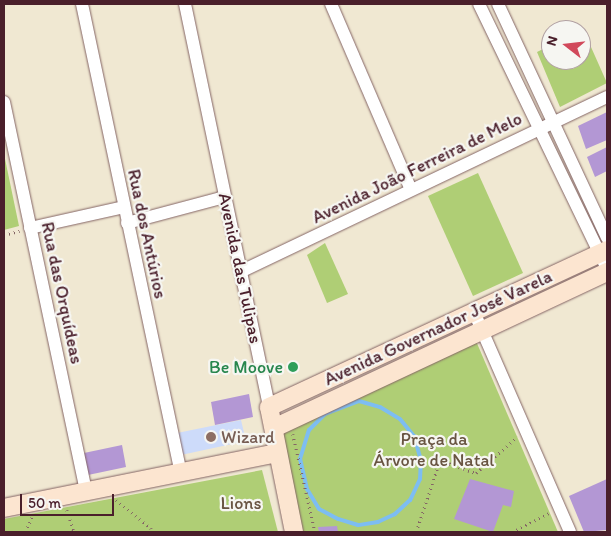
<!DOCTYPE html>
<html>
<head>
<meta charset="utf-8">
<style>
	body { margin:0 }
	#map { position:relative; width:611px; height:536px; overflow:hidden; background:#f0e8d2; font-family:Itim,sans-serif }
	div>[style] { position:absolute }
	[style*='--x'] { left:calc(var(--x)*1px); top:calc(var(--y)*1px); width:calc(var(--w)*1px); rotate:calc(var(--a)*1deg) }
	.built>* { inset:0; background:#cddbfa }
	.green>* { inset:0; background:#afce75 }
	.stream>* { height:4px; margin:-2px; padding:0 2px; transform-origin:2px; border-radius:2px; background:#7dbdf2 }
	.building>* { inset:0; background:#b397d4 }
	.path>* { height:2.5px; margin-top:-1.25px; transform-origin:0; background:repeating-linear-gradient(90deg,#846565 0 1px,transparent 0 5px) }
	.roads { filter:drop-shadow(0 0 1px #846565) drop-shadow(0 0 1px #846565) }
	.street>* { height:12px; margin:-6px; padding:0 6px; transform-origin:6px; border-radius:6px; background:#fff }
	.secondary>* { height:18px; margin:-9px; padding:0 9px; transform-origin:9px; border-radius:9px; background:#fce5d0 }
	.dots>* { width:14px; height:14px; translate:-50% -50%; box-sizing:border-box; border:2px solid #f6f6f2; border-radius:50% }
	span { translate:-50% -50%; white-space:nowrap; text-align:center; line-height:1.15; -webkit-text-stroke:4.5px #f6f6f2; paint-order:stroke }
	.street-label { font-size:18px; color:#4a1f2b }
	.leisure-label { font-size:18px; color:#27864d }
	.right { translate:-100% -50%; text-align:right }
	.education-label { font-size:18px; color:#785e54 }
	.left { translate:0 -50%; text-align:left }
	.park-label { font-size:18px; color:#685441 }
	.frame { position:absolute; inset:0; border:5px solid #4a1f2b; pointer-events:none }
	.north { position:absolute; left:541px; top:20px; width:50px; height:50px; box-sizing:border-box; background:#f6f6f2; border:1px solid #b1a0a2; border-radius:50%; rotate:286deg; font-size:14px; font-weight:700; line-height:20px; text-align:center; color:#4a1f2b }
	.north::after { content:''; display:block; margin:auto; width:18px; height:22px; background:#d1495b; clip-path:polygon(50% 0,100% 100%,50% 72%,0 100%) }
	.scale { position:absolute; left:20px; top:494px; width:94px; height:22px; box-sizing:border-box; border:2px solid #4a1f2b; border-top:0; padding-left:6px; font-size:15px; line-height:18px; white-space:nowrap; color:#4a1f2b; -webkit-text-stroke:4px #f6f6f2; paint-order:stroke }
</style>
</head>
<body>
<div id="map">
	<div class="built">
		<div style="clip-path:polygon(241px 420px,246px 441px,181px 455px,177px 433px)"></div>
	</div>
	<div class="green">
		<div style="clip-path:polygon(583px 29px,607px 83px,560px 107px,537px 52px,551px 45px,551px 60px,581px 60px)"></div>
		<div style="clip-path:polygon(4px 154px,19px 226px,4px 230px)"></div>
		<div style="clip-path:polygon(478px 173px,523px 273px,473px 296px,428px 196px)"></div>
		<div style="clip-path:polygon(325px 243px,348px 294px,327px 303px,307px 255px)"></div>
		<div style="clip-path:polygon(476px 341px,558px 532px,302px 532px,281px 428px)"></div>
		<div style="clip-path:polygon(262px 470px,278px 532px,4px 532px,4px 519px)"></div>
	</div>
	<div class="stream">
		<div style="--x:359;--y:401;--w:22;--a:16"></div>
		<div style="--x:380;--y:407;--w:23;--a:31"></div>
		<div style="--x:400;--y:419;--w:22;--a:51"></div>
		<div style="--x:414;--y:436;--w:25;--a:74"></div>
		<div style="--x:421;--y:460;--w:19;--a:93"></div>
		<div style="--x:420;--y:479;--w:23;--a:115"></div>
		<div style="--x:410;--y:500;--w:21;--a:137"></div>
		<div style="--x:395;--y:514;--w:19;--a:155"></div>
		<div style="--x:378;--y:522;--w:20;--a:171"></div>
		<div style="--x:358;--y:525;--w:21;--a:-163"></div>
		<div style="--x:338;--y:519;--w:21;--a:-152"></div>
		<div style="--x:319;--y:509;--w:23;--a:-121"></div>
		<div style="--x:307;--y:489;--w:31;--a:-103"></div>
		<div style="--x:300;--y:459;--w:30;--a:-73"></div>
		<div style="--x:309;--y:430;--w:23;--a:-45"></div>
		<div style="--x:325;--y:414;--w:36;--a:-21"></div>
	</div>
	<div class="building">
		<div style="clip-path:polygon(607px 112px,607px 140px,586px 149px,578px 126px)"></div>
		<div style="clip-path:polygon(607px 147px,607px 171px,595px 177px,587px 157px)"></div>
		<div style="clip-path:polygon(249px 394px,253px 417px,215px 425px,211px 402px)"></div>
		<div style="clip-path:polygon(122px 445px,126px 467px,88px 475px,84px 453px)"></div>
		<div style="clip-path:polygon(470px 479px,514px 491px,511px 507px,503px 505px,493px 532px,454px 519px)"></div>
		<div style="clip-path:polygon(607px 479px,607px 530px,584px 532px,569px 496px)"></div>
		<div style="clip-path:polygon(337px 526px,338px 532px,319px 532px,318px 527px)"></div>
	</div>
	<div class="path">
		<div style="--x:4;--y:235;--w:16;--a:-15"></div>
		<div style="--x:293;--y:434;--w:100;--a:77.3"></div>
		<div style="--x:116;--y:500;--w:45;--a:38.7"></div>
		<div style="--x:151;--y:528;--w:4;--a:76"></div>
		<div style="--x:67;--y:510;--w:23;--a:72"></div>
		<div style="--x:25;--y:532;--w:17;--a:-65"></div>
		<div style="--x:416;--y:532;--w:76;--a:-71.6"></div>
		<div style="--x:440;--y:460;--w:38;--a:20"></div>
		<div style="--x:476;--y:473;--w:55;--a:-41.3"></div>
		<div style="--x:512;--y:532;--w:42;--a:-27.2"></div>
	</div>
	<div class="roads">
		<div class="street">
			<div style="--x:82;--y:4;--w:477;--a:78.1"></div>
			<div style="--x:185;--y:4;--w:412;--a:78.2"></div>
			<div style="--x:331;--y:4;--w:202;--a:66.7"></div>
			<div style="--x:479;--y:4;--w:294;--a:64.2"></div>
			<div style="--x:498;--y:4;--w:258;--a:65"></div>
			<div style="--x:4;--y:102;--w:397;--a:78.1"></div>
			<div style="--x:127;--y:223;--w:101;--a:-14.9"></div>
			<div style="--x:30;--y:228;--w:96;--a:-12.6"></div>
			<div style="--x:242;--y:271;--w:404;--a:-25.5"></div>
			<div style="--x:474;--y:312;--w:240;--a:66.4"></div>
		</div>
		<div class="secondary">
			<div style="--x:274;--y:428;--w:368;--a:-25.1"></div>
			<div style="--x:4;--y:508;--w:279;--a:-11.4"></div>
			<div style="--x:294;--y:532;--w:127;--a:-101.3"></div>
			<div style="--x:269;--y:407;--w:373;--a:-24.9"></div>
		</div>
	</div>
	<div class="dots">
		<div style="left:293px;top:367px;background:#2e9e5b"></div>
		<div style="left:211px;top:437px;background:#8d6e63"></div>
	</div>
	<div class="street-label">
		<span style="left:417px;top:168px;rotate:-26deg">Avenida João Ferreira de Melo</span>
		<span style="left:147px;top:234px;rotate:78deg">Rua dos Antúrios</span>
		<span style="left:240px;top:268px;rotate:78deg">Avenida das Tulipas</span>
		<span style="left:62px;top:293px;rotate:78deg">Rua das Orquídeas</span>
		<span style="left:438px;top:328px;rotate:-25deg">Avenida Governador José Varela</span>
	</div>
	<div class="leisure-label">
		<span class="right" style="left:283px;top:367px">Be Moove</span>
	</div>
	<div class="education-label">
		<span class="left" style="left:221px;top:437px">Wizard</span>
	</div>
	<div class="park-label">
		<span style="left:434px;top:450px">Praça da<br>Árvore de Natal</span>
		<span style="left:241px;top:503px">Lions</span>
	</div>
	<div class="frame"></div>
	<div class="north">N</div>
	<div class="scale">50 m</div>
</div>
</body>
</html>
